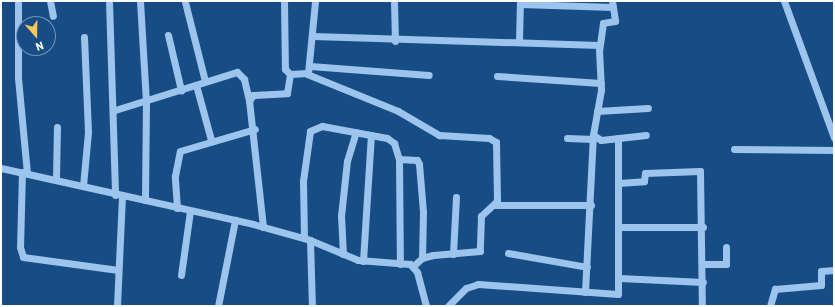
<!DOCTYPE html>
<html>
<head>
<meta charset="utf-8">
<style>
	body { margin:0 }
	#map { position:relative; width:835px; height:307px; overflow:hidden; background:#174c85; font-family:Barlow,sans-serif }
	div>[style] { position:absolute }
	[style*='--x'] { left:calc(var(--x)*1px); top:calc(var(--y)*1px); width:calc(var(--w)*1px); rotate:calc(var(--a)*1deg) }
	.minor>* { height:7px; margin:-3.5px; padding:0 3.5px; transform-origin:3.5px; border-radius:3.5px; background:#9cc4ed }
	span { translate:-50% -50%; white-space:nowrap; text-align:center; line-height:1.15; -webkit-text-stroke:3.5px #174c85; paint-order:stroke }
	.frame { position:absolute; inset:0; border:2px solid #fff; pointer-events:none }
	.north { position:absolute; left:16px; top:16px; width:40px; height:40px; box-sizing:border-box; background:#174c85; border:1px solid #7494b6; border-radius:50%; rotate:160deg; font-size:11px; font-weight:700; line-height:16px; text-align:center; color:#fff }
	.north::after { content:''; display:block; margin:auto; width:14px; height:18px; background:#ffc758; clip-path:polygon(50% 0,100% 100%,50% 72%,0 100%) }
</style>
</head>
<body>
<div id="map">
	<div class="minor">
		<div style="--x:18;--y:1;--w:77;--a:90"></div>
		<div style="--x:18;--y:78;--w:95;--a:84.6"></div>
		<div style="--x:50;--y:1;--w:15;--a:79"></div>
		<div style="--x:109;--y:1;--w:194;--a:88.2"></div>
		<div style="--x:140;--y:1;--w:101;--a:86.6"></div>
		<div style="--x:146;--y:102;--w:98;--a:90.6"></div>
		<div style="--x:284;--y:1;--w:68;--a:89.2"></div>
		<div style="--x:285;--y:69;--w:7;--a:45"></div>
		<div style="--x:394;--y:1;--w:40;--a:88.6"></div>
		<div style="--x:612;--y:1;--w:20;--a:81"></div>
		<div style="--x:615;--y:21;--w:12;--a:171"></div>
		<div style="--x:603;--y:23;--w:27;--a:98"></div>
		<div style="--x:599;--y:50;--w:40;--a:87.1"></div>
		<div style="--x:601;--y:90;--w:46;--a:100.1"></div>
		<div style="--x:593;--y:135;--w:9;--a:32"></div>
		<div style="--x:601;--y:140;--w:45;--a:-6.3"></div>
		<div style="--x:784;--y:1;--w:146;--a:69.9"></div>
		<div style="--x:185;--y:2;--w:81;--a:75.8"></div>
		<div style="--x:520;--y:4;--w:93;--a:1.8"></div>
		<div style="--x:168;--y:35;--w:57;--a:76.7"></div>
		<div style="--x:313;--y:36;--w:286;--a:1.8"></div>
		<div style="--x:519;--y:41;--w:40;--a:-88.6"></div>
		<div style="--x:310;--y:66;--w:119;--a:4.3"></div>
		<div style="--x:307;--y:74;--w:98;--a:22.1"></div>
		<div style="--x:398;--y:111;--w:48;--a:30.3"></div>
		<div style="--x:439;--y:135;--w:50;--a:3.4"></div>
		<div style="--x:489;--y:138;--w:8;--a:30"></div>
		<div style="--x:496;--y:142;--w:59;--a:89"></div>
		<div style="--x:497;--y:201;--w:22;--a:137"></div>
		<div style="--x:481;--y:216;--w:35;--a:92"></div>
		<div style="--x:480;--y:251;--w:47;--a:175.1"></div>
		<div style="--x:433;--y:255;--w:11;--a:165"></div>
		<div style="--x:422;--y:258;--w:12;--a:138"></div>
		<div style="--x:497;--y:76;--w:104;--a:3.9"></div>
		<div style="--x:196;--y:85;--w:57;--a:74.7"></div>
		<div style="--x:115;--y:110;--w:128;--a:-17.3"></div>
		<div style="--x:237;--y:72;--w:10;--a:45"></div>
		<div style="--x:244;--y:79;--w:23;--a:77"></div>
		<div style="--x:597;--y:111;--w:51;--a:-3.4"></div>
		<div style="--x:567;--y:138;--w:26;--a:2"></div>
		<div style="--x:734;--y:149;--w:100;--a:0.6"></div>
		<div style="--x:399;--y:159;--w:18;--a:3"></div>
		<div style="--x:417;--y:160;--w:4;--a:63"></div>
		<div style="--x:419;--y:164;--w:48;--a:85.2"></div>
		<div style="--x:423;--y:212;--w:46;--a:91.2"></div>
		<div style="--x:1;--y:168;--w:258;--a:12.5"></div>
		<div style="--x:253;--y:224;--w:59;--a:15.7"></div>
		<div style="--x:310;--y:240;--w:52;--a:22.6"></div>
		<div style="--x:358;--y:260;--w:52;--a:4.4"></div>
		<div style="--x:410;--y:264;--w:11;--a:49"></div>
		<div style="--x:417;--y:272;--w:35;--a:75"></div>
		<div style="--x:22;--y:172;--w:75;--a:91.5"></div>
		<div style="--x:20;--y:247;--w:10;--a:73"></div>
		<div style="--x:23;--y:257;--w:96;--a:7.8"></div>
		<div style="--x:56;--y:178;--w:51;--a:-88.9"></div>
		<div style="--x:618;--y:183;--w:26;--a:-4"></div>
		<div style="--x:644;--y:181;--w:8;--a:-83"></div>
		<div style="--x:645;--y:173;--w:55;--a:-2.1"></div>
		<div style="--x:700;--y:171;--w:135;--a:89.2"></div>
		<div style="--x:83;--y:186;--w:54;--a:-84.7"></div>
		<div style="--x:88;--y:132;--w:95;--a:-92.4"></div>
		<div style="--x:494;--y:205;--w:97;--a:0"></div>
		<div style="--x:177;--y:208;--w:32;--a:-94"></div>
		<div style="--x:175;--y:176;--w:25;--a:-79"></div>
		<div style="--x:180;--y:151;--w:78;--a:-16.3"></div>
		<div style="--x:263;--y:227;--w:127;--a:-96.3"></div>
		<div style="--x:249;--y:101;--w:7;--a:-56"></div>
		<div style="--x:253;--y:95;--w:34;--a:-3"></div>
		<div style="--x:287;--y:93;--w:19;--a:-81"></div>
		<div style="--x:290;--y:74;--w:18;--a:-3"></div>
		<div style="--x:308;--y:73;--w:72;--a:-84.4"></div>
		<div style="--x:619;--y:227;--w:84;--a:0"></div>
		<div style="--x:304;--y:238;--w:57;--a:-91"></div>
		<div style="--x:303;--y:181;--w:50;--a:-82"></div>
		<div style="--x:310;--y:131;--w:13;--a:-23"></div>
		<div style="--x:322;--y:126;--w:66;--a:10.5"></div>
		<div style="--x:387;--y:138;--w:9;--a:36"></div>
		<div style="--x:394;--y:143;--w:17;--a:73"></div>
		<div style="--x:399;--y:159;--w:105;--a:89.5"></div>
		<div style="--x:310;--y:240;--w:66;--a:88.3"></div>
		<div style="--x:508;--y:253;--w:80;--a:10"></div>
		<div style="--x:343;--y:254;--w:38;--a:-93"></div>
		<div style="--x:341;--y:216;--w:55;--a:-83.8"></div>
		<div style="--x:347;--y:161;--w:30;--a:-73"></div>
		<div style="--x:453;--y:254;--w:57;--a:-87"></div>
		<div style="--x:363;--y:261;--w:126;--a:-86.4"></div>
		<div style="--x:703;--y:264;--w:23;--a:0"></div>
		<div style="--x:726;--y:264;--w:17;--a:-90"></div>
		<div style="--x:181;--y:275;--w:65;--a:-82"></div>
		<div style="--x:619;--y:278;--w:84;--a:2.7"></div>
		<div style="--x:585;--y:292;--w:157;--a:-87.1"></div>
		<div style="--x:117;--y:306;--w:109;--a:-87.4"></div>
		<div style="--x:218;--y:306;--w:88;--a:-78.8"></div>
		<div style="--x:448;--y:306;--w:25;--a:-45"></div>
		<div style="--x:466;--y:288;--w:13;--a:-18"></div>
		<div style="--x:478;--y:284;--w:140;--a:4.1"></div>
		<div style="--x:618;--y:294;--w:156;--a:-90"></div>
		<div style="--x:770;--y:306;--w:18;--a:-74"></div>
		<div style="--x:775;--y:289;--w:46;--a:-5"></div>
		<div style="--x:821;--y:285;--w:14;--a:-90"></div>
		<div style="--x:821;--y:271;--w:13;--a:-4"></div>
	</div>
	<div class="frame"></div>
	<div class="north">N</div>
</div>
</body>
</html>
